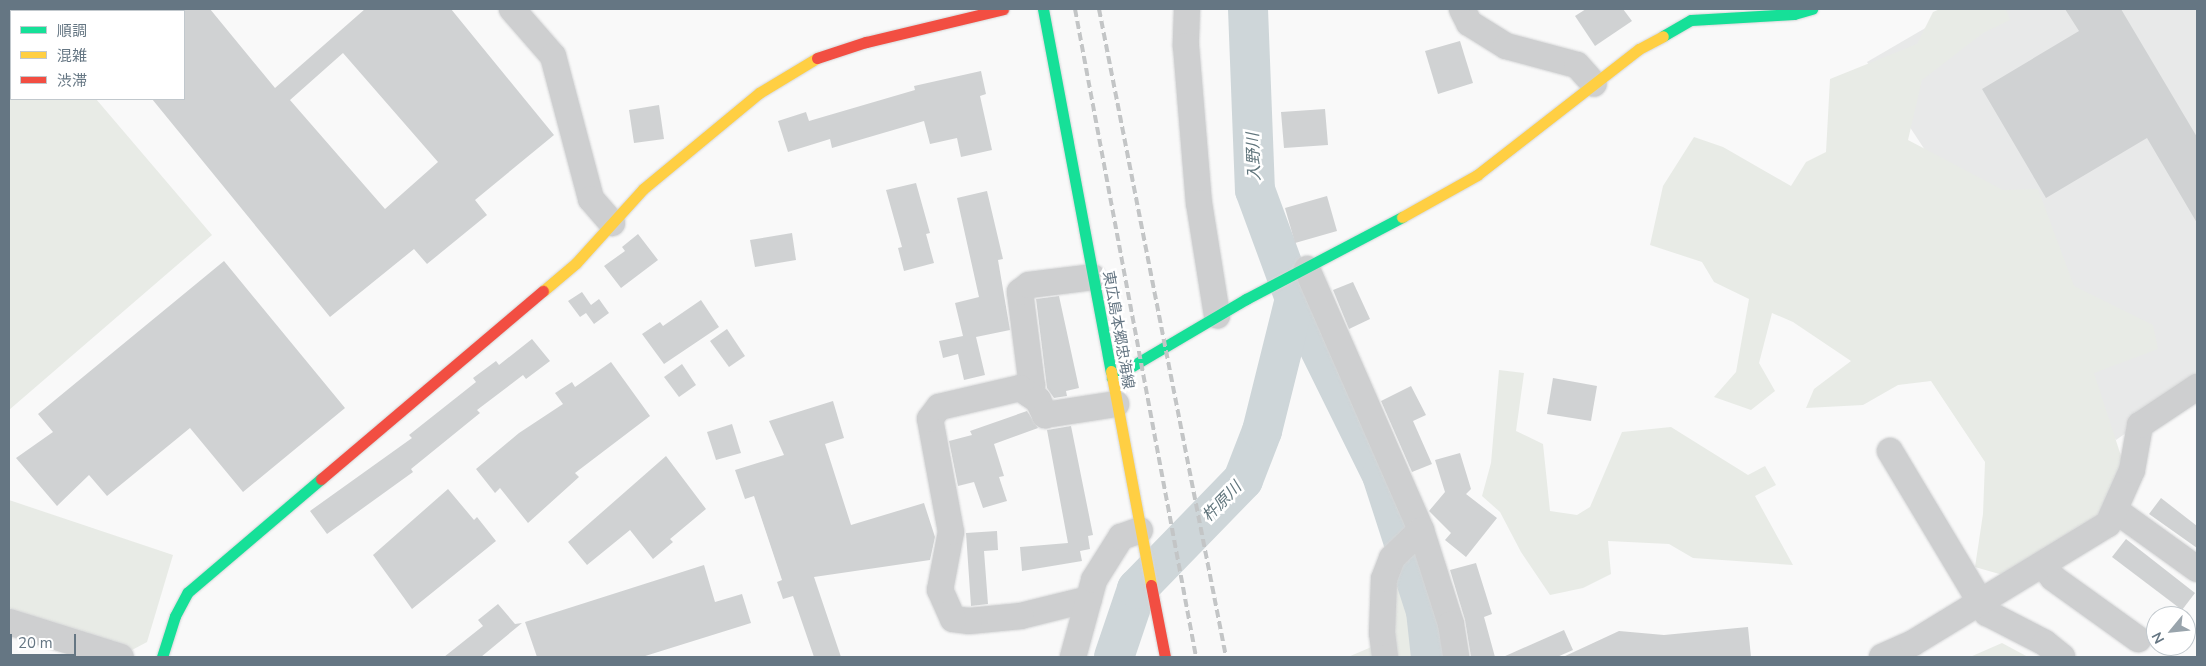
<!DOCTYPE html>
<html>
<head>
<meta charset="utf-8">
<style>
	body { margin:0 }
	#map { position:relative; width:2206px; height:666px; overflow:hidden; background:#f9f9f9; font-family:"Nunito Sans","Noto Sans JP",sans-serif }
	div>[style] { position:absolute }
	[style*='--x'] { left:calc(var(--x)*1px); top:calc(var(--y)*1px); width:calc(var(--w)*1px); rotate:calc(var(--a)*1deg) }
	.built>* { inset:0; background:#e8e9e9 }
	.green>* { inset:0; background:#e8ebe6 }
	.river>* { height:40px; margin:-20px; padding:0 20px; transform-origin:20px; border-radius:20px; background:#ced6d9 }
	.building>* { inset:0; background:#d0d2d3 }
	.roads { filter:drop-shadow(0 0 1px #d5d6d7) drop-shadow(0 0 1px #d5d6d7) }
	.street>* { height:26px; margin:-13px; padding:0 13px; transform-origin:13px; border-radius:13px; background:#cecfd0 }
	.fast>* { height:11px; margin:-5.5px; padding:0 5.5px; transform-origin:5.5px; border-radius:5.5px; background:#16e098 }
	.slow>* { height:11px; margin:-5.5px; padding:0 5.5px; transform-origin:5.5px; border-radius:5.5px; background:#ffcf43 }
	.jam>* { height:11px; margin:-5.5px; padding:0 5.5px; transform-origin:5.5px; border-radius:5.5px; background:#f24e42 }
	.rail>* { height:4px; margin-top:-2px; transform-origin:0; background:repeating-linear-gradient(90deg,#c3c5c6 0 8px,transparent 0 12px) }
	span { translate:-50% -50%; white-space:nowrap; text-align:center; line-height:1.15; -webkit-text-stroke:5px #fff; paint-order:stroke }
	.street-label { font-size:15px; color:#657683 }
	.water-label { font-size:16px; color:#60757c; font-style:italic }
	.frame { position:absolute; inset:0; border:10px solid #657683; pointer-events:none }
	.legend { position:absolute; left:10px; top:10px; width:175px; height:90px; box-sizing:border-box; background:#fff; border:1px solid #c1c8cd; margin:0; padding:6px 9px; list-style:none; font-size:15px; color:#657683 }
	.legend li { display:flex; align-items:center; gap:10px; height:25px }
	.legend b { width:25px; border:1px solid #c1c8cd }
	.north { position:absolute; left:2146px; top:606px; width:50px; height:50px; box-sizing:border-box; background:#fff; border:1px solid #c1c8cd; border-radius:50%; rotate:242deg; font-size:14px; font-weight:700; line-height:20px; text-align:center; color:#657683 }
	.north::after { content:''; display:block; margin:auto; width:18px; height:22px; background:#99a4ac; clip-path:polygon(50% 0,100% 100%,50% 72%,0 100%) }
	.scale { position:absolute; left:10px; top:634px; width:66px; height:22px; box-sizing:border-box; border:2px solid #657683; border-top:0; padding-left:6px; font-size:15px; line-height:18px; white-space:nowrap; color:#657683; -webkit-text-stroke:4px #fff; paint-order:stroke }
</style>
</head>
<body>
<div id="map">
	<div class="built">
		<div style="clip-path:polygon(1958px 9px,2197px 9px,2197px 383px,2116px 440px,1867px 62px)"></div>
	</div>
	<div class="green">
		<div style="clip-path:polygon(9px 9px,57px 9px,11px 11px,11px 99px,96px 99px,212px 235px,9px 410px)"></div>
		<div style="clip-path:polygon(1940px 9px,2006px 9px,2010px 20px,1983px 33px,1922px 80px,1908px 140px,2003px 190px,2038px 189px,2074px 286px,2153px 325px,2158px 349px,2094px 373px,2122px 459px,2101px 516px,2003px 575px,1975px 567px,1983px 514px,1985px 462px,1931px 381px,1898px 385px,1863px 405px,1806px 408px,1814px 389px,1851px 361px,1793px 322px,1772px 313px,1759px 363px,1775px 391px,1751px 410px,1714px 397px,1736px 372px,1749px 299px,1714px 282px,1702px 262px,1650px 245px,1663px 186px,1694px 137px,1723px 147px,1791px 186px,1806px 162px,1826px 152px,1830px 79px,1917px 44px,1933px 12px)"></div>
		<div style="clip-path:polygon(1499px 370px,1524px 373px,1516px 431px,1543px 444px,1550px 511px,1577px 515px,1590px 507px,1622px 432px,1671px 427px,1748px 475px,1765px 466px,1776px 485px,1755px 496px,1793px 565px,1693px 558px,1669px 544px,1608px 541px,1611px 574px,1583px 588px,1550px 595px,1521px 552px,1500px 512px,1482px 496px,1491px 463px)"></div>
		<div style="clip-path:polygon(9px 500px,173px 555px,147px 642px,132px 650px,9px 608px)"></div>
		<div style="clip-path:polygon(1403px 566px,1420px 657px,1348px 657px,1383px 642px,1385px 574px)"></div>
		<div style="clip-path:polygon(2002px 643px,2028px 657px,1970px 657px)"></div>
	</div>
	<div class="river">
		<div style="--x:1248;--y:9;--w:181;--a:87.8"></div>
		<div style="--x:1255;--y:190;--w:116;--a:69.8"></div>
		<div style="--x:1295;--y:299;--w:196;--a:63.7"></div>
		<div style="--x:1382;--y:475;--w:143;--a:72.1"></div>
		<div style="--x:1426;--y:611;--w:46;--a:83.8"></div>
		<div style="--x:1114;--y:657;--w:72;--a:-71.3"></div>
		<div style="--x:1137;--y:589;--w:152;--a:-45.8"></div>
		<div style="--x:1243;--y:480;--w:53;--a:-68.8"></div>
		<div style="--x:1262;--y:431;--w:136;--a:-76"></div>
	</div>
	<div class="building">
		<div style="clip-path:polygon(evenodd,184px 9px,210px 9px,275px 88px,365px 9px,451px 9px,554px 135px,475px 200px,487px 215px,427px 264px,414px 249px,330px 317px,152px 99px,184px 99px,184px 9px,343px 53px,438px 162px,385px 209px,290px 100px,343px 53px)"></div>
		<div style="clip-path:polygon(1586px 9px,1623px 9px,1632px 21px,1595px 46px,1575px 16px)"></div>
		<div style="clip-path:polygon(2065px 9px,2121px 9px,2197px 137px,2197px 223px,2147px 138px,2046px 198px,1982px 89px,2079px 31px)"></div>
		<div style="clip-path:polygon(1460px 41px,1473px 83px,1438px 94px,1425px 51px)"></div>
		<div style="clip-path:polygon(981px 71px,986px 94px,980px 96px,992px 150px,961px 157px,957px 138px,930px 144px,924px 121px,832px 148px,830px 139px,788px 152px,778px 121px,806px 112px,809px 121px,915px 90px,914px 86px)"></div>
		<div style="clip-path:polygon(659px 105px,664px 139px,634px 143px,629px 110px)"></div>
		<div style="clip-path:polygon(1325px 109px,1328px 145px,1284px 148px,1281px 112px)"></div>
		<div style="clip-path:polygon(916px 183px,930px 233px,926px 234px,934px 263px,904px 271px,898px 248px,902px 247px,886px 190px)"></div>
		<div style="clip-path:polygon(987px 191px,1003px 259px,998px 260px,1010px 330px,976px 337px,985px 375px,964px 380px,958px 354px,943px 358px,939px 341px,963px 336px,955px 303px,979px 297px,957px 198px)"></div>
		<div style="clip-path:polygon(1327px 196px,1337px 231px,1295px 243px,1285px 208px)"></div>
		<div style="clip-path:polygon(792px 233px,796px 260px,755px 267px,750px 240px)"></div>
		<div style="clip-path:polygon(638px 234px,658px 260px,621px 288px,604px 266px,625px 251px,622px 247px)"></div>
		<div style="clip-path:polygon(224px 261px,345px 408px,243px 492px,190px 428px,107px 496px,89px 475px,57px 506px,16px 458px,53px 432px,38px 414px)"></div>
		<div style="clip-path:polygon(1353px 282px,1370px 319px,1349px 329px,1333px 290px)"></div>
		<div style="clip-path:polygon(582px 292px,591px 305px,599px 299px,609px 313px,594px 324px,586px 313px,580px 317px,568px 301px)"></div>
		<div style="clip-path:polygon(1059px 296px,1079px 388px,1066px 391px,1067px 396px,1054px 398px,1047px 388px,1036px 299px)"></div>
		<div style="clip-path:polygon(701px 300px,719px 327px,664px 364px,642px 334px,660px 322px,663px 326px)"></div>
		<div style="clip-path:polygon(727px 329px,745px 356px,729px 367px,710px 341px)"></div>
		<div style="clip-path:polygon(532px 339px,550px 361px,526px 379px,523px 375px,477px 410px,480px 413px,411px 469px,413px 472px,327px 534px,310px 511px,412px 438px,409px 435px,476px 382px,473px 378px,496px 361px,499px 365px)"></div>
		<div style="clip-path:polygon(611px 362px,650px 416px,575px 473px,579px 477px,528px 523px,500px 488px,495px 493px,476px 469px,519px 433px,563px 404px,555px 393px,572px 382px,575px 387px)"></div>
		<div style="clip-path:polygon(682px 364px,696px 385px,679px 397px,664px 377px)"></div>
		<div style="clip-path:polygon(1553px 378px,1597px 386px,1591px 421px,1547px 414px)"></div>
		<div style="clip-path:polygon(1411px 386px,1426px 415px,1413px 421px,1432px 464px,1412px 472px,1381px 401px)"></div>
		<div style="clip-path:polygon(833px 401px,844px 438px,825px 444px,851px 525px,924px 503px,935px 537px,930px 560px,814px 577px,841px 657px,814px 657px,793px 596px,783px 599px,777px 582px,782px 580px,754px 496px,745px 499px,735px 470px,784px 455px,769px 421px)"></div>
		<div style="clip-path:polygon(1027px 411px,1038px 428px,994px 444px,1004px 476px,999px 477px,1007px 501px,983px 508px,974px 482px,958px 486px,949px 441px,972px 435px,970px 431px)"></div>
		<div style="clip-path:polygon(732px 424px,741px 453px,716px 460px,707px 432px)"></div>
		<div style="clip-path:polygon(1071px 426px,1093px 535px,1088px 536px,1090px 549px,1080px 551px,1082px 561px,1022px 571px,1020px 547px,1068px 543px,1047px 430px)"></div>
		<div style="clip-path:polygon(1460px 453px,1471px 489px,1466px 494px,1497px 518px,1466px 557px,1445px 540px,1451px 533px,1429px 511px,1445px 492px,1435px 460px)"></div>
		<div style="clip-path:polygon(666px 456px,706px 509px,670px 539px,673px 542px,653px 559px,630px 530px,587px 565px,568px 542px)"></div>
		<div style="clip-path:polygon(448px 489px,474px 520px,477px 517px,496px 541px,412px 609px,373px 555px)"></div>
		<div style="clip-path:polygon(2161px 498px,2197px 526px,2197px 548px,2149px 514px)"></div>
		<div style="clip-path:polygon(997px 531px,998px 550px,984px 551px,988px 604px,971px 606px,966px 533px)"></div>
		<div style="clip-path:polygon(2126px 539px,2195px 593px,2182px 610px,2112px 557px)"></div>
		<div style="clip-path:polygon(1476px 563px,1492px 614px,1484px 617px,1495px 657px,1471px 657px,1465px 620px,1450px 570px)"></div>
		<div style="clip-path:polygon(704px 565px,715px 602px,742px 594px,751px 623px,642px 657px,537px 657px,525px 622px)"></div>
		<div style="clip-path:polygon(498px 604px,515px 624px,522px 623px,481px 657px,444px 657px,483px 626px,478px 620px)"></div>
		<div style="clip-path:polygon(1748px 627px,1751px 657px,1563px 657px,1619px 631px,1664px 635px)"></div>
		<div style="clip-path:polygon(1564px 630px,1573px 650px,1557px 657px,1503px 657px)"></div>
	</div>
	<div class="roads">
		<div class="street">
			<div style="--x:512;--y:9;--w:62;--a:48.9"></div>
			<div style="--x:553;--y:56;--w:148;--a:75.1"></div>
			<div style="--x:591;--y:199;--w:32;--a:49"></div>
			<div style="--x:1187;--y:9;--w:37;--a:92"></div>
			<div style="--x:1186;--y:46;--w:158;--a:85.3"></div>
			<div style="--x:1199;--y:203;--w:114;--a:80.9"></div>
			<div style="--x:1462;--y:9;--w:16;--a:63"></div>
			<div style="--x:1469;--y:23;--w:44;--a:31.9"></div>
			<div style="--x:1506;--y:46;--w:73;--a:15"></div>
			<div style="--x:1577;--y:65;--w:25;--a:48"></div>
			<div style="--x:1307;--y:269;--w:285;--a:66.4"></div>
			<div style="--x:1421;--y:530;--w:99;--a:72.3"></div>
			<div style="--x:1451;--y:624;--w:33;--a:81"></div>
			<div style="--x:1029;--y:394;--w:9;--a:-69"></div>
			<div style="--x:1032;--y:386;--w:95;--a:-97.3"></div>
			<div style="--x:1020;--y:292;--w:11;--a:-38"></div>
			<div style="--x:1029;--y:285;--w:64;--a:-7.1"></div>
			<div style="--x:1890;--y:451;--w:189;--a:59.1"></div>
			<div style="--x:1987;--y:613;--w:65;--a:27.3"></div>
			<div style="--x:2045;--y:643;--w:22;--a:39"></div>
			<div style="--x:2115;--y:510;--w:101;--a:35.7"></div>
			<div style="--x:2043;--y:565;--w:16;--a:52"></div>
			<div style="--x:2053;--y:578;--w:105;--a:35.7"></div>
			<div style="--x:1089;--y:599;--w:70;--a:166"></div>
			<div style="--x:1021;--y:616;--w:52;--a:174.5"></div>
			<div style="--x:969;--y:621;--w:16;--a:-173"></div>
			<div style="--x:953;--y:619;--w:32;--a:-114"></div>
			<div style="--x:940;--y:590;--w:59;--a:-79.3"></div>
			<div style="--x:951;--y:532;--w:115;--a:-100.5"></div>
			<div style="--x:930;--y:419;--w:15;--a:-53"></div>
			<div style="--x:939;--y:407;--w:83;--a:-13.2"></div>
			<div style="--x:1020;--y:388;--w:22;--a:34"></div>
			<div style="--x:1038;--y:400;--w:17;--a:65"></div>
			<div style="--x:1045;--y:415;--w:72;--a:-8.8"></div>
			<div style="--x:9;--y:622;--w:117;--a:17.4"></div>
			<div style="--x:1073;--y:657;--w:80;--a:-74.7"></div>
			<div style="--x:1094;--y:580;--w:51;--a:-57.9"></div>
			<div style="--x:1121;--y:537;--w:20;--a:-20"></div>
			<div style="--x:1385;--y:657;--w:24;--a:-97"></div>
			<div style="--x:1382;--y:633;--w:54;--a:-87.9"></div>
			<div style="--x:1384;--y:579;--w:22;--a:-69"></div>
			<div style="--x:1392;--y:558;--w:40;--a:-44"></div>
			<div style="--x:1882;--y:657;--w:34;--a:-24"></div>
			<div style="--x:1913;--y:643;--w:228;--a:-31.4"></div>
			<div style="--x:2108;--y:524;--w:59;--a:-66"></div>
			<div style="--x:2132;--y:470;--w:46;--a:-79.9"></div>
			<div style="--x:2140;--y:425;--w:69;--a:-33.7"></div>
		</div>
		<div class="fast">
			<div style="--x:1043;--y:9;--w:368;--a:79.4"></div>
			<div style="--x:1663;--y:36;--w:32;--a:-30"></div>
			<div style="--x:1691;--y:20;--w:103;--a:-3.3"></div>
			<div style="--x:1794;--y:14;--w:19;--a:-16"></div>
			<div style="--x:1112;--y:378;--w:156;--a:-30.5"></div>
			<div style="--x:1246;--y:299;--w:176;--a:-27.7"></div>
			<div style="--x:162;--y:657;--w:43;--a:-72.4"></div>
			<div style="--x:175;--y:616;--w:27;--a:-62"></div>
			<div style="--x:188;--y:592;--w:175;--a:-40.4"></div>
		</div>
		<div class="slow">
			<div style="--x:1402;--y:217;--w:86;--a:-29.2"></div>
			<div style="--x:1477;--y:175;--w:205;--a:-37.9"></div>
			<div style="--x:1639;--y:49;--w:27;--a:-28"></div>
			<div style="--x:543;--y:291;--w:43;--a:-40.3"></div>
			<div style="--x:576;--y:263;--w:100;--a:-47.8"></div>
			<div style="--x:643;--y:189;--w:151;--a:-39.6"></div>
			<div style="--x:759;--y:93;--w:68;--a:-31.1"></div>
			<div style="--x:1111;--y:371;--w:218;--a:79.4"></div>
		</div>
		<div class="jam">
			<div style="--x:817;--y:58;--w:52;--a:-18.1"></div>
			<div style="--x:866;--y:42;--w:141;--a:-13.5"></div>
			<div style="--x:321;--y:479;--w:291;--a:-40.3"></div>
			<div style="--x:1151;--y:585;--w:73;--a:79"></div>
		</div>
	</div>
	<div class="rail">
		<div style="--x:1075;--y:9;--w:659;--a:79.42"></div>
		<div style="--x:1099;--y:9;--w:660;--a:78.91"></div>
	</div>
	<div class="street-label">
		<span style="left:1118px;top:330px;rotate:80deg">東広島本郷忠海線</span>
	</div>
	<div class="water-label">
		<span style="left:1254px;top:157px;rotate:-92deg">入野川</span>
		<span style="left:1222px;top:502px;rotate:-46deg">杵原川</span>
	</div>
	<div class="frame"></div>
	<ul class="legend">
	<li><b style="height:6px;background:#16e098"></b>順調</li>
	<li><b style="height:6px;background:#ffcf43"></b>混雑</li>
	<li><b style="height:6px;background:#f24e42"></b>渋滞</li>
	</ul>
	<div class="north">N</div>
	<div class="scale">20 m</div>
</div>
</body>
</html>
